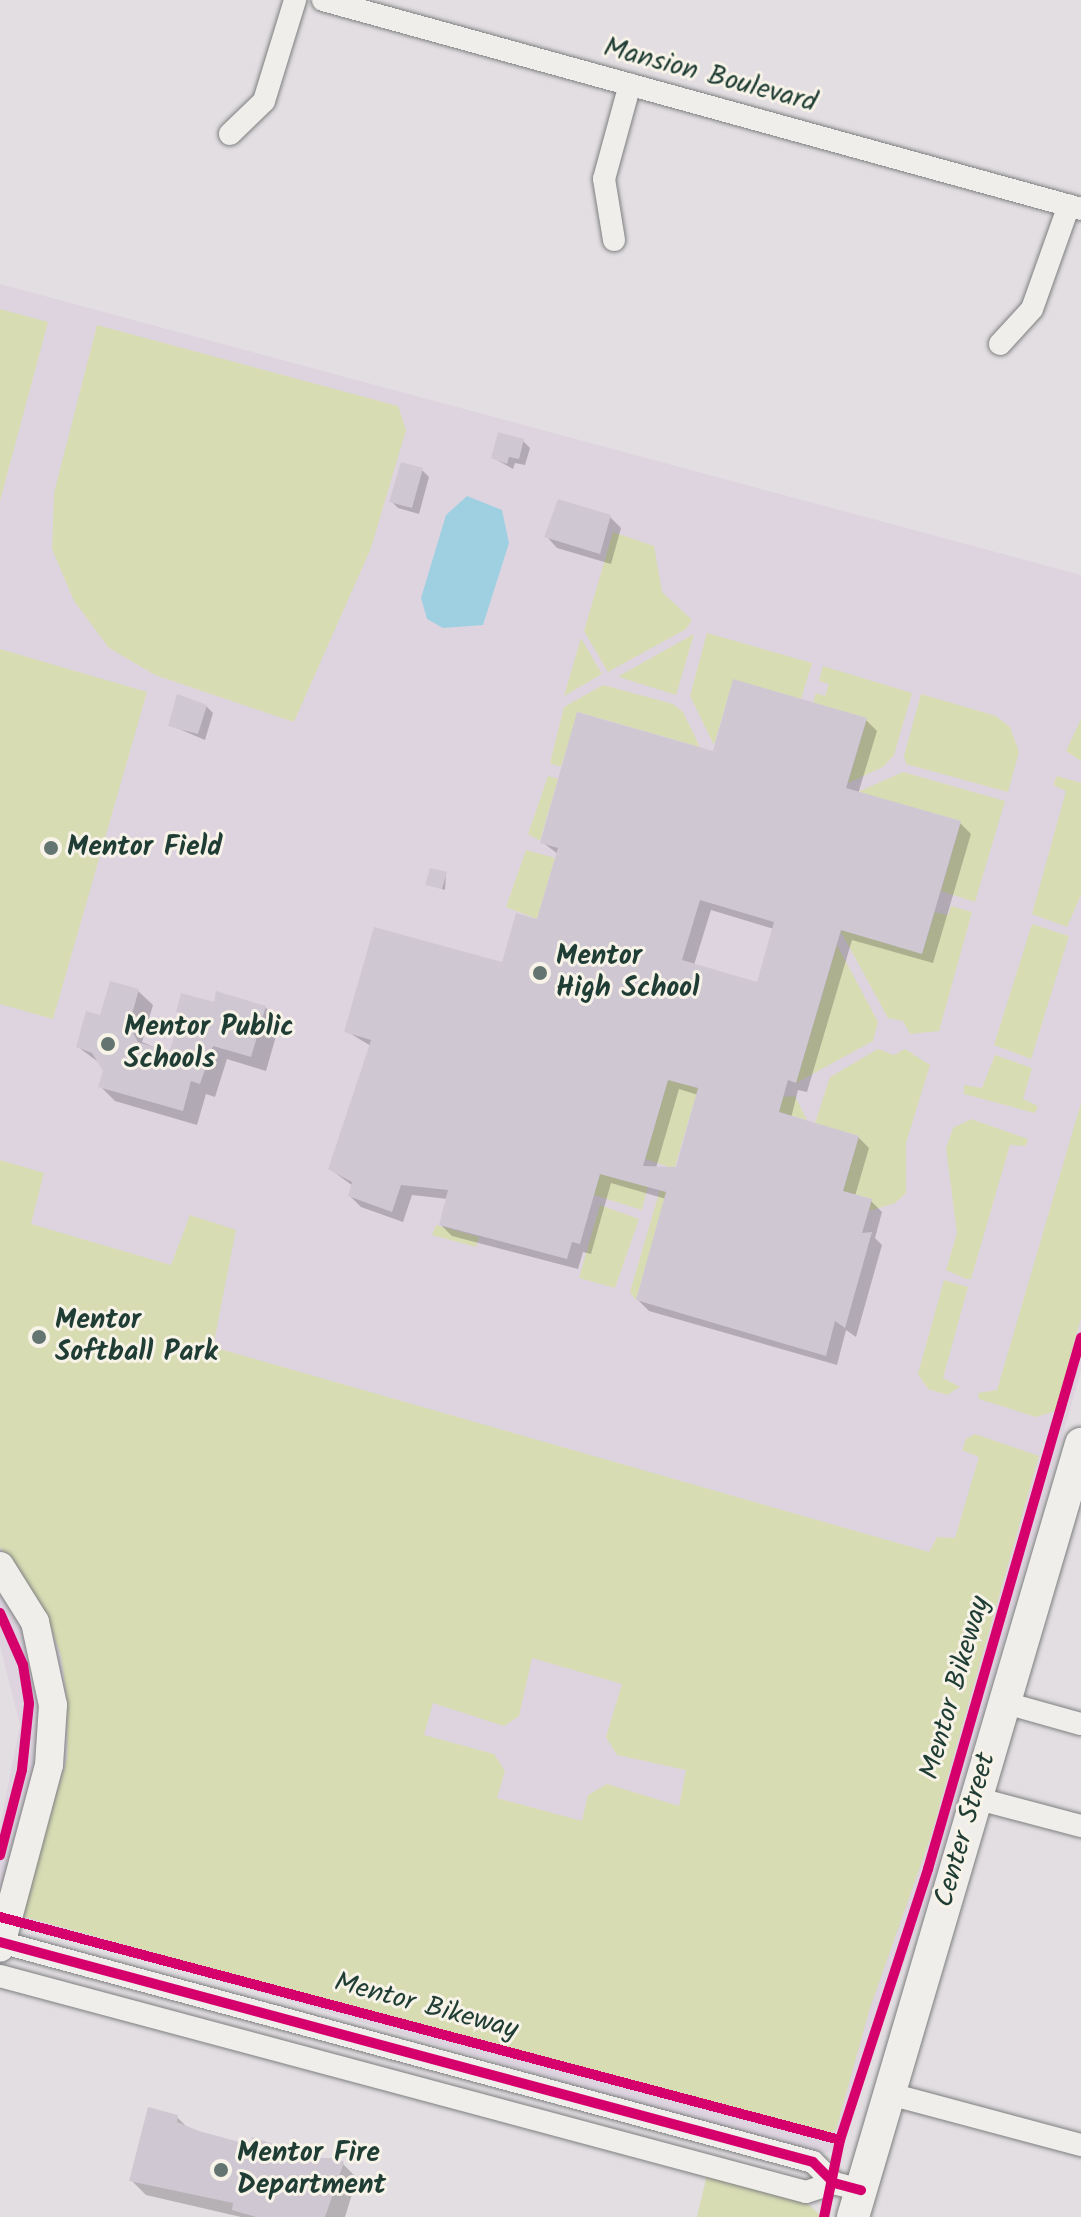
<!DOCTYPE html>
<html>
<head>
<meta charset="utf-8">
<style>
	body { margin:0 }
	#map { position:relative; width:1081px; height:2217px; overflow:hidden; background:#e3dee2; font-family:Kalam,sans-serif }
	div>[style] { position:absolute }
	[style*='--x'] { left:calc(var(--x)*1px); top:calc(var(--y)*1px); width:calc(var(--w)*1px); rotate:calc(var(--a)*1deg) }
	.built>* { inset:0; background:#ded4e0 }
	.green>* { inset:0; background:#d8dcb3 }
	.water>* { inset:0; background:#9ed0e1 }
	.shadow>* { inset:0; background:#0003 }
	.building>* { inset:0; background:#cfc8d3 }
	.roads { filter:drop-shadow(0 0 2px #7d8080) drop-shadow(0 0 2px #7d8080) }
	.minor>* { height:22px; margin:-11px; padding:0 11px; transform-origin:11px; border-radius:11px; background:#f0eeeb }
	.tertiary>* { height:28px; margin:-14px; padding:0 14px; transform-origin:14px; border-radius:14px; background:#f0eeeb }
	.secondary>* { height:32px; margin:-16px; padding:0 16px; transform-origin:16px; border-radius:16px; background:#f0eeeb }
	.cycleway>* { height:10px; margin:-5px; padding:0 5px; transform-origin:5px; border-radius:5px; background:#d6006c }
	.dots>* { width:22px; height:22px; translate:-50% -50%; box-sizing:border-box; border:4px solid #f7f3e8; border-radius:50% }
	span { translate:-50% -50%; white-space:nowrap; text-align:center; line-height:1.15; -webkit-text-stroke:6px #f7f3e8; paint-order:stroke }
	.street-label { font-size:28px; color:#1f3d34 }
	.poi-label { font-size:28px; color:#1f3d34; font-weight:700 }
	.left { translate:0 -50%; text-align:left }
</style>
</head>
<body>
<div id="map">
	<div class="built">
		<div style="clip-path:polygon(0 284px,1081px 575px,1081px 1371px,935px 1879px,840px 2140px,830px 2152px,811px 2154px,746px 2137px,0 1914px,0 1827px,20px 1725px,0 1646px)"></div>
	</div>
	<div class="green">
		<div style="clip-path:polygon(0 309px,48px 322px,0 501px)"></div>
		<div style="clip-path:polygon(97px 325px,398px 406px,406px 430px,371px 548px,294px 722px,155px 675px,109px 648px,74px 601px,52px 549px,54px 493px)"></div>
		<div style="clip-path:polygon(613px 532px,654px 546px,662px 592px,692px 620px,686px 629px,608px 672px,584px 631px)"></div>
		<div style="clip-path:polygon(707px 633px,812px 663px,801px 699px,733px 680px,714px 745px,690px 696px)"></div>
		<div style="clip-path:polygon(694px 634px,676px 695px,619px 677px,619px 676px)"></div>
		<div style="clip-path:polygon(581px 638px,602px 674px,564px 696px)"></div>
		<div style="clip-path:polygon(0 649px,147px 692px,53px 1019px,0 1004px)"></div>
		<div style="clip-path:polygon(823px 666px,912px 693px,894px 755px,883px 767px,848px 783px,867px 718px,813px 703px,816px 693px,825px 696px,829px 684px,819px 681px)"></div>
		<div style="clip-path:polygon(603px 685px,673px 704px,683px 712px,700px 747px,578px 712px,561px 767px,550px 763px,564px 707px)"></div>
		<div style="clip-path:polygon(921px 694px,996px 716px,1010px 727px,1019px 752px,1008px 792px,906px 764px,904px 756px)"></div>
		<div style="clip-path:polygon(1081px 719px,1081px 761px,1066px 751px)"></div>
		<div style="clip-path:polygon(903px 772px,1005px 801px,975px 902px,941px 891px,961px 821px,858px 792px)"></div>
		<div style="clip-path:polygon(548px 776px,558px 779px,540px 841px,528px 834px)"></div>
		<div style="clip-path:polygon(1057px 776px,1081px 783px,1081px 895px,1067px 927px,1032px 914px,1066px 791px,1053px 785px)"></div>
		<div style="clip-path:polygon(526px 850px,555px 858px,537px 919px,506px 907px)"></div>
		<div style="clip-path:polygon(951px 906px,972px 912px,939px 1031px,910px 1034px,903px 1021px,888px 1018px,840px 930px,922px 953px,935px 912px,948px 915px)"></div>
		<div style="clip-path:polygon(1032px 924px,1069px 936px,1031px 1059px,994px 1045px)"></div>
		<div style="clip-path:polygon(837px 945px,878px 1022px,873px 1041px,796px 1083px)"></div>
		<div style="clip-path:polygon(878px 1049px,894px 1055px,905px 1049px,930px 1065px,906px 1143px,906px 1193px,895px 1203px,869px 1211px,872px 1199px,843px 1191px,859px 1136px,815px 1123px,830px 1077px)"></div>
		<div style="clip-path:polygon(995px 1055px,1032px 1068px,1023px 1099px,1038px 1106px,1035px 1113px,964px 1094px,964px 1085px,982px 1088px)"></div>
		<div style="clip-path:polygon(668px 1080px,709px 1091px,694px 1102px,636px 1300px,630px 1292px,667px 1166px,645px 1159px)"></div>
		<div style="clip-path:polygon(795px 1096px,807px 1120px,779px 1112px,783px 1097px)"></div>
		<div style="clip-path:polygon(1081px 1103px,1081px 1318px,1055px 1411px,1036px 1417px,979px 1399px,978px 1393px,997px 1390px)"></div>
		<div style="clip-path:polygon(971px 1119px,1028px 1139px,1026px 1146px,1010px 1145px,971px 1279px,966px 1279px,946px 1270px,957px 1233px,946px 1148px,953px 1128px)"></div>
		<div style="clip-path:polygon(evenodd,0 1160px,44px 1173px,31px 1224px,171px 1265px,190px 1215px,236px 1230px,213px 1347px,929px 1552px,937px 1537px,955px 1538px,979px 1457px,962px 1450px,966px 1439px,975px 1434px,1039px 1456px,931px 1836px,870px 2008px,836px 2130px,827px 2135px,598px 2075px,21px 1916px,67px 1758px,67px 1701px,61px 1656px,43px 1607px,0 1547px,0 1160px,532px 1658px,622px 1684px,606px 1737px,617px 1755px,686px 1770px,679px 1806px,607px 1784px,588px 1795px,582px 1821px,497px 1798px,505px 1771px,494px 1754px,424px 1735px,433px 1703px,504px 1726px,519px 1716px,532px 1658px)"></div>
		<div style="clip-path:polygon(600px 1174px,648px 1186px,642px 1210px,594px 1195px)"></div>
		<div style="clip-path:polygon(600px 1205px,639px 1219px,615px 1288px,579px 1278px)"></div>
		<div style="clip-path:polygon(436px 1225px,479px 1237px,476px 1247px,432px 1235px)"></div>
		<div style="clip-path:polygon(944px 1280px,968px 1287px,943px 1378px,960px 1387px,947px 1395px,928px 1389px,918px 1374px)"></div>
		<div style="clip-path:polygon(707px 2175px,806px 2202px,822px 2217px,697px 2217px)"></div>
	</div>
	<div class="water">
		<div style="clip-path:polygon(467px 496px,502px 510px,509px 543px,483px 625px,443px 628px,427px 619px,421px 598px,446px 515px)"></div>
	</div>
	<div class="shadow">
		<div style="clip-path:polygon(523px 441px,530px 448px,525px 465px,515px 463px,513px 469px,493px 458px)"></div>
		<div style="clip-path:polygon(422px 470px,429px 477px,419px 514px,398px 508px,391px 501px)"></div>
		<div style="clip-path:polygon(610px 517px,621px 528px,611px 564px,557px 548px,547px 537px)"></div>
		<div style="clip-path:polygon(206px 706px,213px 713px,205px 740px,170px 725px)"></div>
		<div style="clip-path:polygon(evenodd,866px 720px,877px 731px,858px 794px,960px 823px,971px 834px,933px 963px,852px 940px,807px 1092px,798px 1090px,791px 1118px,858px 1137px,869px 1148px,855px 1196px,871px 1201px,882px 1212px,875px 1238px,882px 1245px,856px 1337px,846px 1330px,837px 1365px,649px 1311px,638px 1300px,666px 1199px,611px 1183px,591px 1254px,583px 1252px,578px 1269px,452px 1236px,441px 1225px,448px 1199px,412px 1195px,403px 1222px,361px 1207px,350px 1196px,353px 1186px,330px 1169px,371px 1046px,346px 1031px,375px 930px,503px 965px,538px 922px,558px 854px,542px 842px,714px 753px,866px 720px,711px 910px,774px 929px,758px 984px,694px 965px,711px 910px,866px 720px,679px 1089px,698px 1095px,677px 1169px,656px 1168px,679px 1089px)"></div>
		<div style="clip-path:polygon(446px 874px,445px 890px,427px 884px)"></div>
		<div style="clip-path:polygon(138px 991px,153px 1005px,142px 1042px,170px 1054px,183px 1016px,178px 1011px,215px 1004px,265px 1007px,280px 1022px,266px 1071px,227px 1059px,215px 1097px,206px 1094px,197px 1125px,115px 1101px,100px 1086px,105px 1071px,101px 1064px,78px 1047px,101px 1018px)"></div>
		<div style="clip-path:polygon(177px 2117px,189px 2129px,252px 2148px,254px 2140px,342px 2163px,357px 2178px,345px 2217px,241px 2217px,146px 2195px,131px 2180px)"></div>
	</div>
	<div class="building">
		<div style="clip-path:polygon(498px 432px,524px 439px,519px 459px,509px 457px,507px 464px,491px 458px)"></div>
		<div style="clip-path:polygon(401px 462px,423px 468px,412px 508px,389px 502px)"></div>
		<div style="clip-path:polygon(558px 499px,611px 515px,600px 554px,544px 537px)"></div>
		<div style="clip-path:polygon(evenodd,733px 679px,867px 718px,846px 788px,961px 821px,922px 954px,841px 930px,796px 1083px,788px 1080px,779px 1112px,859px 1136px,843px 1191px,872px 1199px,862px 1233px,872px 1232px,845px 1328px,835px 1321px,826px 1356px,636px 1300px,666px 1192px,600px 1174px,580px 1244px,572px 1242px,567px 1259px,439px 1225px,448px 1190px,401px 1185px,392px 1212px,348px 1196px,352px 1182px,328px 1169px,371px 1040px,344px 1032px,374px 927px,502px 962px,516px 913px,537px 919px,558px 848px,540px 843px,577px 712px,713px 751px,733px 679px,700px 900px,774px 922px,757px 982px,682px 960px,700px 900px,733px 679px,668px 1080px,698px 1088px,676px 1167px,643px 1166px,668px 1080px)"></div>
		<div style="clip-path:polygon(177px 694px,207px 705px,198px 734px,168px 726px)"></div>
		<div style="clip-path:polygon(430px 868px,447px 872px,442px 889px,425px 885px)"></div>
		<div style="clip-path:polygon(110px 981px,139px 989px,129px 1025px,138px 1042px,169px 1052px,182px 1013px,176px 1012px,181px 993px,214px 1002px,216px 991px,266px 1006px,251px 1057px,213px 1046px,200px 1084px,191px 1081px,183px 1111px,98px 1087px,103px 1071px,92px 1053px,76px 1047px,86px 1011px,100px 1015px)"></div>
		<div style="clip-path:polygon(148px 2107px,178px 2115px,177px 2122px,199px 2131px,250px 2145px,252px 2137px,318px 2158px,338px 2158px,344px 2162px,325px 2217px,256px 2217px,232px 2210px,233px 2203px,129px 2181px)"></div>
	</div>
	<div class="roads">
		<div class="minor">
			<div style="--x:323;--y:0;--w:786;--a:15.41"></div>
			<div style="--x:230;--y:134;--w:47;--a:-44.1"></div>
			<div style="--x:264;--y:101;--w:106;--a:-72.9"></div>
			<div style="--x:614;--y:240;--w:62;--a:-99.3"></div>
			<div style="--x:604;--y:179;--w:98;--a:-74.7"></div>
			<div style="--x:1000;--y:344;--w:47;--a:-47.6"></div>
			<div style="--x:1032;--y:309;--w:110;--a:-70.4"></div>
			<div style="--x:1002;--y:1702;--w:82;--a:15.6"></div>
			<div style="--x:975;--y:1798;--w:110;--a:14.8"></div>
			<div style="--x:0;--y:1942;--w:842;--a:15.14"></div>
			<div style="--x:813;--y:2162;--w:30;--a:45"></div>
			<div style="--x:834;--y:2183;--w:28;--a:15"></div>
			<div style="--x:0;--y:1976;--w:834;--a:15"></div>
			<div style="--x:806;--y:2192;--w:29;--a:-18"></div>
			<div style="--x:890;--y:2094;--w:198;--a:15"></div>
		</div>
		<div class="tertiary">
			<div style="--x:0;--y:1566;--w:66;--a:58"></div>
			<div style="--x:35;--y:1622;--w:85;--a:77.8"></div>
			<div style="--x:53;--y:1705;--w:60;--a:93.8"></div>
			<div style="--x:49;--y:1765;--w:189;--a:105"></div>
		</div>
		<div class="secondary">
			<div style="--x:853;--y:2217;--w:806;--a:-73.57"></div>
		</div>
	</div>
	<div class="cycleway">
		<div style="--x:0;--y:1613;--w:57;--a:66.1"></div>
		<div style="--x:23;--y:1665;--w:39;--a:81"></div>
		<div style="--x:29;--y:1704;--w:66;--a:96.1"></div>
		<div style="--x:22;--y:1770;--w:88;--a:104.5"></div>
		<div style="--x:0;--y:1917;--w:869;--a:14.87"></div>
		<div style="--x:840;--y:2140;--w:79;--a:101.7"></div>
		<div style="--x:0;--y:1942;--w:842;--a:15.14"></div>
		<div style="--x:813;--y:2162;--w:30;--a:45"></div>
		<div style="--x:834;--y:2183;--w:28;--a:15"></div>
		<div style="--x:840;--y:2140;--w:285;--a:-72"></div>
		<div style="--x:928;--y:1869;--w:553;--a:-73.93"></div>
	</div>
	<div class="dots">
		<div style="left:51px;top:848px;background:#647571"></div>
		<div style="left:540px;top:973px;background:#647571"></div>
		<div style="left:108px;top:1044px;background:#647571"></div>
		<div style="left:39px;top:1337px;background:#647571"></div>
		<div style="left:221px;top:2170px;background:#647571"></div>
	</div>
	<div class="street-label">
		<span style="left:710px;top:76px;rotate:15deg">Mansion Boulevard</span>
		<span style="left:956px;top:1688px;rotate:-74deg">Mentor Bikeway</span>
		<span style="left:966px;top:1830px;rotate:-74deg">Center Street</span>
		<span style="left:426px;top:2007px;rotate:15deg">Mentor Bikeway</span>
	</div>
	<div class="poi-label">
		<span class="left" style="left:67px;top:848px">Mentor Field</span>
		<span class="left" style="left:556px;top:973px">Mentor<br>High School</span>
		<span class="left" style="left:124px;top:1044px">Mentor Public<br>Schools</span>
		<span class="left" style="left:55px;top:1337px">Mentor<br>Softball Park</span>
		<span class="left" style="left:237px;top:2170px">Mentor Fire<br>Department</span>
	</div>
</div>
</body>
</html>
